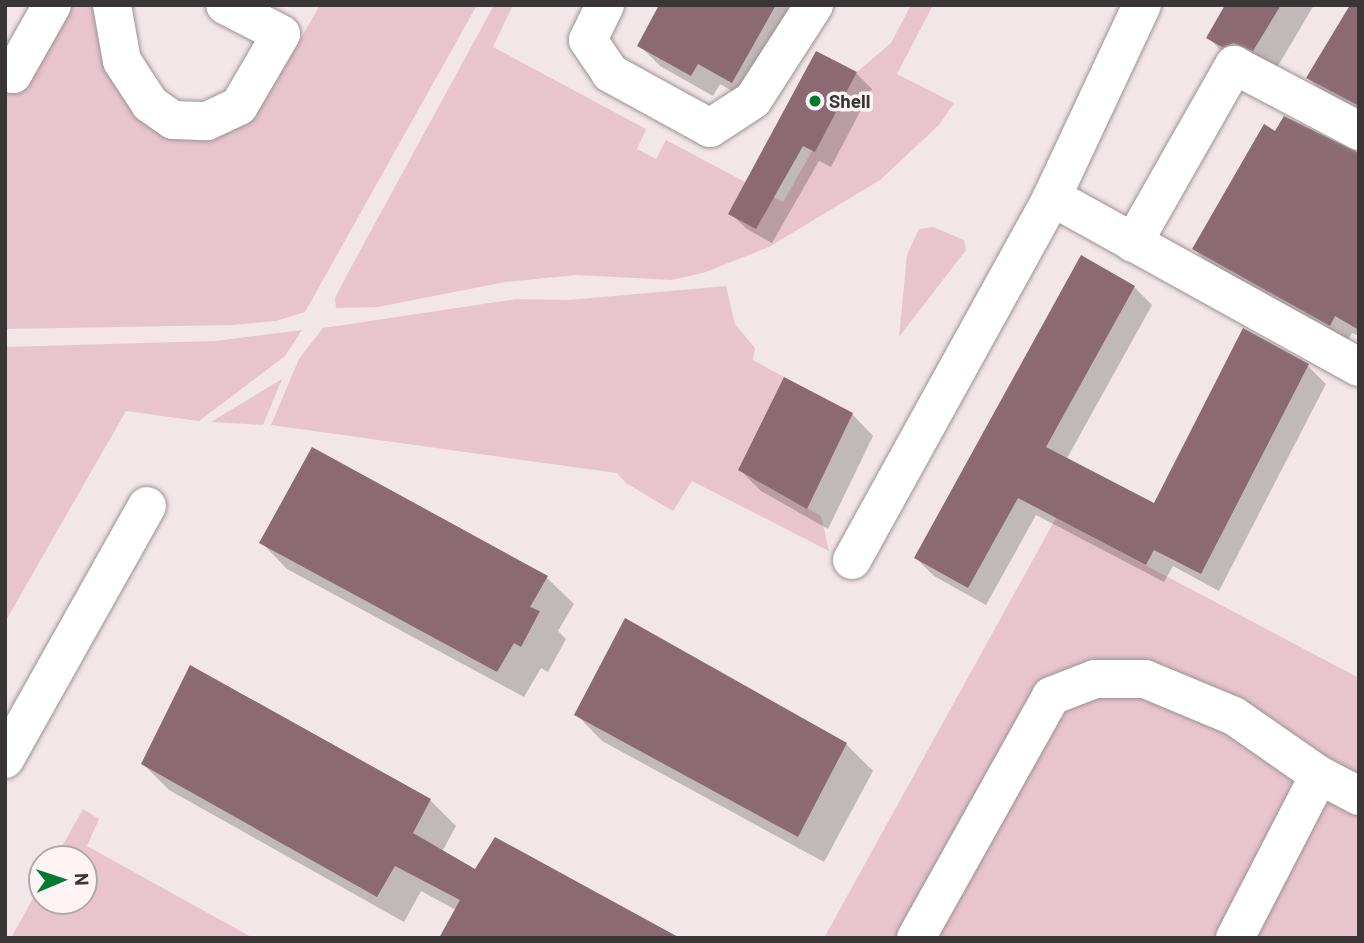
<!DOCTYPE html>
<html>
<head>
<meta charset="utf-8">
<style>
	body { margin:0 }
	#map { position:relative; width:1364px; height:943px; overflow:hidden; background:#f2e6e9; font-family:Barlow,sans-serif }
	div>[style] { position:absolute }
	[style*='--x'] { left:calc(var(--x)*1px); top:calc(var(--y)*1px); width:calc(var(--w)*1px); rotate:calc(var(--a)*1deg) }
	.green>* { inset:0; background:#e8c4ce }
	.shadow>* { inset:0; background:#0003 }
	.building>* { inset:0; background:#8c6a74 }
	.roads { filter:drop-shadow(0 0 2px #9d9194) drop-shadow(0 0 2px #9d9194) }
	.minor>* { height:38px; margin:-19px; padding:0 19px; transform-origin:19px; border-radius:19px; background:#fff }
	.dots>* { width:19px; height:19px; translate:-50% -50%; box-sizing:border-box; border:4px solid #fef4f6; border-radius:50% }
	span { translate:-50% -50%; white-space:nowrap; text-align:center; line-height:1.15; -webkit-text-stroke:7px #fef4f6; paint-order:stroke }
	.poi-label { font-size:19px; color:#3a3536; font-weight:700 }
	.left { translate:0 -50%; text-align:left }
	.frame { position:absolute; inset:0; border:7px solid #3a3536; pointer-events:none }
	.north { position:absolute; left:28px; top:845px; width:70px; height:70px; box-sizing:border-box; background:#fef4f6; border:2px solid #b0a8a9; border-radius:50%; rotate:88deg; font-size:19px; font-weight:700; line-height:28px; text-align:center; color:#3a3536 }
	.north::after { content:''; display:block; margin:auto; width:24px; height:32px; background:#007b32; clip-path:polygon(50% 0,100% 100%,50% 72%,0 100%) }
</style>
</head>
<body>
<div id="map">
	<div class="green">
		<div style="clip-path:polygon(68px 5px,96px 5px,197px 139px,231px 132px,256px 116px,320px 5px,477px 5px,305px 312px,276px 321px,233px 325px,5px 329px,5px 94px,24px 88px)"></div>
		<div style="clip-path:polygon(494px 5px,513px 5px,493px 47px,646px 129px,637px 149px,656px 159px,666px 140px,783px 202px,857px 72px,891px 43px,911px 5px,933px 5px,897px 74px,954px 103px,939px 125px,880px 180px,769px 247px,703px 273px,671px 280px,576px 275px,505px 282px,378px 307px,336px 308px,335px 298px,349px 271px)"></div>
		<div style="clip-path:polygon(933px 227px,964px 240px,966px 250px,899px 337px,907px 255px,919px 229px)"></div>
		<div style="clip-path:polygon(726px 286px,735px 324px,755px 348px,753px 360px,784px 377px,738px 470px,821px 516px,829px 551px,692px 481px,673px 511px,626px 483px,617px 473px,271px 425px,299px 359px,323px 328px,516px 299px,569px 300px)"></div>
		<div style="clip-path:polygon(302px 330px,285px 356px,199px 421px,126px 411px,5px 622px,5px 347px,215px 341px)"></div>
		<div style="clip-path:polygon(282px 379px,263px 425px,211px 422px)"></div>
		<div style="clip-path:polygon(1056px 518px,1359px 678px,1359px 938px,824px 938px)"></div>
		<div style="clip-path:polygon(83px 809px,99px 819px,87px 846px,253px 938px,11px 938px,42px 882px,42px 901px,84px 901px,84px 859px,55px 859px)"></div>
	</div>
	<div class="shadow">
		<div style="clip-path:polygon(661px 5px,785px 5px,800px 20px,753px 103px,720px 84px,713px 96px,660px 66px,639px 45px)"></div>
		<div style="clip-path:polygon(1228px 5px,1314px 5px,1275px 71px,1229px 59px,1208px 37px)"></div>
		<div style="clip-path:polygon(1359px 5px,1359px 111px,1322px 92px,1308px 78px)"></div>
		<div style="clip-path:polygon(856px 73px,872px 89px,831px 167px,819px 161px,772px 243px,747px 229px,730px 213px)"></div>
		<div style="clip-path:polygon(1276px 133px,1359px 153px,1359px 336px,1352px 333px,1347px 342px,1212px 267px,1194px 249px)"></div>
		<div style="clip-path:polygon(1134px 287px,1152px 305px,1066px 460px,1154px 506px,1244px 330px,1308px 366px,1326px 384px,1219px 591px,1173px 566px,1164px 582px,1036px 515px,986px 605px,934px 576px,916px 558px)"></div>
		<div style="clip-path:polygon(852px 414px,873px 436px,828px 529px,761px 491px,740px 470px)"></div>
		<div style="clip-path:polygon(312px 449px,547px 578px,574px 604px,558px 631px,566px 639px,548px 672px,541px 668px,524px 697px,287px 569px,261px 542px)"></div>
		<div style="clip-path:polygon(576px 714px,846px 744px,873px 771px,824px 862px,602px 741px)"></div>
		<div style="clip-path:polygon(143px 764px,430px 800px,456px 826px,442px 852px,476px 871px,456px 910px,421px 891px,404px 922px,169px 790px)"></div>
	</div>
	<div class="building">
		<div style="clip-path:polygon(659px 5px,776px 5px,732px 83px,698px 64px,691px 76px,637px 46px)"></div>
		<div style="clip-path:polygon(1225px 5px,1281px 5px,1253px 51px,1234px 43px,1222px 47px,1206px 38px)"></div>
		<div style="clip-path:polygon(1350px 5px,1359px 5px,1359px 106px,1306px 78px)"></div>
		<div style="clip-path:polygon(816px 51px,857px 72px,815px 152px,803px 146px,756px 229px,728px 214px)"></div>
		<div style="clip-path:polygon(1284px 116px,1359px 153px,1359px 330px,1335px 316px,1330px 326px,1192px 249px,1264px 124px,1275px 131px)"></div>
		<div style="clip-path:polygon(1081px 255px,1135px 286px,1046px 447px,1154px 503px,1243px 328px,1309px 364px,1201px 574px,1154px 550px,1146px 565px,1018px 498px,968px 588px,914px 558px)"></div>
		<div style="clip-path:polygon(784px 377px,853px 413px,807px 509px,738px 470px)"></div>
		<div style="clip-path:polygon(312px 447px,548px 576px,530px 607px,540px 611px,521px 647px,514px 643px,497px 672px,259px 543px)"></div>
		<div style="clip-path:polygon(625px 618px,847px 743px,798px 837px,574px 715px)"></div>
		<div style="clip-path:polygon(190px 665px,431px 799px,413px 833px,475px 869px,495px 837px,680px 938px,439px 938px,460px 900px,395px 866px,377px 897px,141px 764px)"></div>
	</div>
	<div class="roads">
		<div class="minor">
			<div style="--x:112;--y:5;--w:57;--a:79.9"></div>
			<div style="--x:122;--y:61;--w:51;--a:56.9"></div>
			<div style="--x:150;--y:104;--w:28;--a:35"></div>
			<div style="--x:173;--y:120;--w:34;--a:2"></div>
			<div style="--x:207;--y:121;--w:35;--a:-25"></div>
			<div style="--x:239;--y:106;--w:83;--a:-59.7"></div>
			<div style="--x:281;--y:34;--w:63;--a:-152.6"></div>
			<div style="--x:605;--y:5;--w:39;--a:116"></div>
			<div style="--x:588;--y:40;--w:40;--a:56"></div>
			<div style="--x:610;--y:73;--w:114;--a:28.8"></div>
			<div style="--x:710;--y:128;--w:51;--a:-33.1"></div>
			<div style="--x:753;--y:100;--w:113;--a:-57.3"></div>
			<div style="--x:5;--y:70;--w:9;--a:27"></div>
			<div style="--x:13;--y:74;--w:79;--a:-60.5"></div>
			<div style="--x:1052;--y:197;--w:351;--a:29"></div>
			<div style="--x:1133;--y:243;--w:205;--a:-60.4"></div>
			<div style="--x:1234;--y:65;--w:141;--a:27.8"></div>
			<div style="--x:852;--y:560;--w:414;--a:-61.1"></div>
			<div style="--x:1052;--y:197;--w:212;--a:-64.9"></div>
			<div style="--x:5;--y:759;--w:290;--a:-60.7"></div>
			<div style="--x:916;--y:938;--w:277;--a:-60.8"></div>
			<div style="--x:1051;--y:696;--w:47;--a:-21.1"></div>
			<div style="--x:1095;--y:679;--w:50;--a:0"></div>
			<div style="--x:1145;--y:679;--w:96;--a:22.6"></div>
			<div style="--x:1234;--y:716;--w:103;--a:34.8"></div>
			<div style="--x:1319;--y:775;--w:45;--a:27.7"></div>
			<div style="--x:1235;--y:938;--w:183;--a:-62.7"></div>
		</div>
	</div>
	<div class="dots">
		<div style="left:815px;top:101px;background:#007b32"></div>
	</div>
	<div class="poi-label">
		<span class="left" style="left:829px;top:101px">Shell</span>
	</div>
	<div class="frame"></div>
	<div class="north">N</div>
</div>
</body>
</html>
